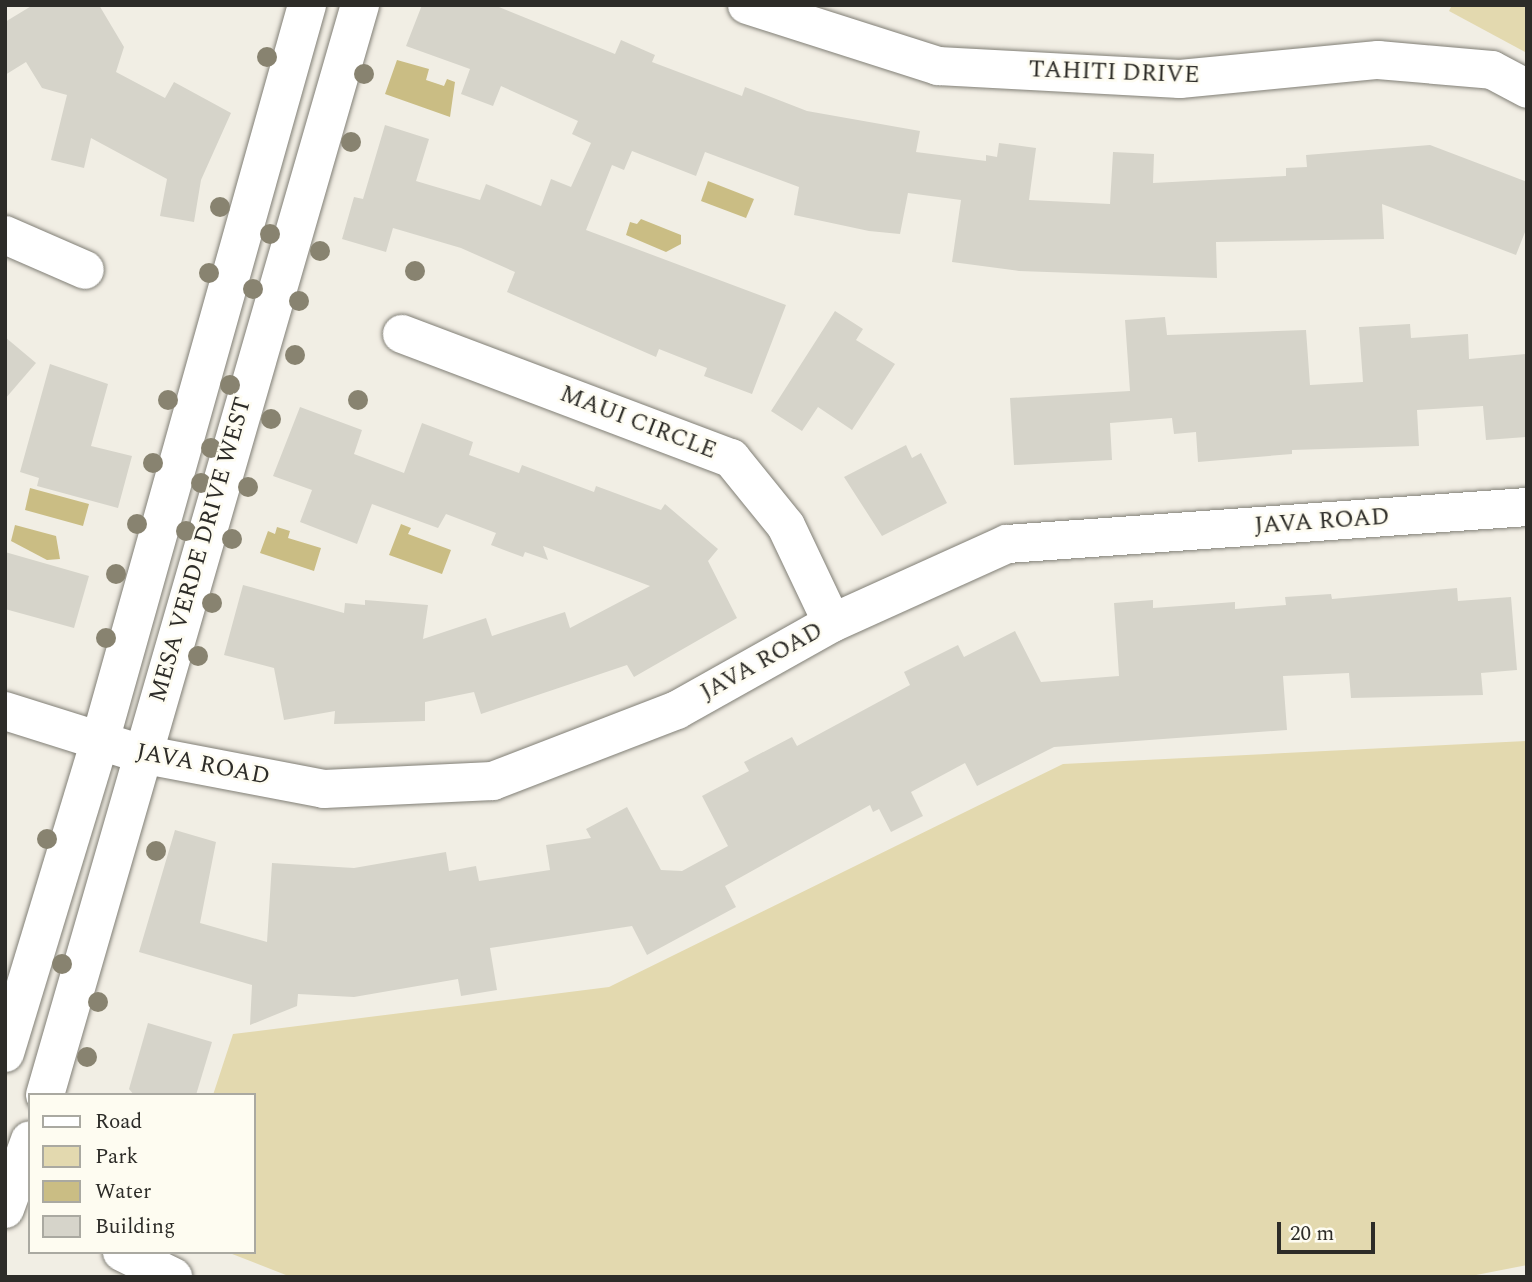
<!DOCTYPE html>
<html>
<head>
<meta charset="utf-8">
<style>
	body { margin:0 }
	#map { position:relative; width:1532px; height:1282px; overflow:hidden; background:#f1eee4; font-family:Spectral,serif }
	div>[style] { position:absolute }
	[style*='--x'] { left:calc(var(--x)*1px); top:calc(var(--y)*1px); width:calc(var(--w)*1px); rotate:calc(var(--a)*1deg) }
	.green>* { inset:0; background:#e3d9af }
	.water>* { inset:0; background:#cabd84 }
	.building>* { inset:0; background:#d6d4ca }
	.roads { filter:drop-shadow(0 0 2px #817f76) drop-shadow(0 0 2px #817f76) }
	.street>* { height:38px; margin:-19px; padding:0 19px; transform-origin:19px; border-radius:19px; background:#fff }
	.secondary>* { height:38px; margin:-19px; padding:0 19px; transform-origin:19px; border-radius:19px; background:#fff }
	.trees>* { width:20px; height:20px; margin:-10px; border-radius:50%; background:#888370 }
	span { translate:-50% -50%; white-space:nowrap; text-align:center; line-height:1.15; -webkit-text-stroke:5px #fefcf1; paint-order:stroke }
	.street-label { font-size:24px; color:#2d2c28 }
	.frame { position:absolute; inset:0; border:7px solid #2d2c28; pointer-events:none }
	.legend { position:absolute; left:28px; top:1093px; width:228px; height:161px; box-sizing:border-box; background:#fefcf1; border:2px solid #aaa9a1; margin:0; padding:9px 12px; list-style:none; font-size:21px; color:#2d2c28 }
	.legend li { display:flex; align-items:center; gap:14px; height:35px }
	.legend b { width:35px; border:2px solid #aaa9a1 }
	.scale { position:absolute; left:1277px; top:1222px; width:98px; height:32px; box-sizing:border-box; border:4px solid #2d2c28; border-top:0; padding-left:9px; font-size:21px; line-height:24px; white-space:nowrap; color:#2d2c28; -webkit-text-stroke:5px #fefcf1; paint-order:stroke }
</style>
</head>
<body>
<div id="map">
	<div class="green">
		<div style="clip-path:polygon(1452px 5px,1527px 5px,1527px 53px,1449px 11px)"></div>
		<div style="clip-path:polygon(1527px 741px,1527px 1265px,1466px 1277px,291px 1277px,227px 1252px,254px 1252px,254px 1095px,213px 1095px,233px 1034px,609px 987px,1063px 764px)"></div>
	</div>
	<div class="water">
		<div style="clip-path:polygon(397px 60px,429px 69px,426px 80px,444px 86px,447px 79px,455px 82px,450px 117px,385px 94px)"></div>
		<div style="clip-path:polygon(708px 181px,754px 199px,746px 218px,701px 201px)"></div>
		<div style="clip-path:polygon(641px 219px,681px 235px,681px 244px,666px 252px,626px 235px,630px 222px,637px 224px)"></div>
		<div style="clip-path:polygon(30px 488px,89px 504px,83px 526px,25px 510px)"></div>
		<div style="clip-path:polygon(401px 524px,411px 528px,408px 534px,451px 550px,442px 574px,389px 555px)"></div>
		<div style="clip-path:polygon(15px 525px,56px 536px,60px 559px,47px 560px,11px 541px)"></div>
		<div style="clip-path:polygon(277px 527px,290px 531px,288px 538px,321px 548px,314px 571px,260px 553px,268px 531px,275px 534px)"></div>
	</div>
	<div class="building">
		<div style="clip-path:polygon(33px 5px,99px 5px,124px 47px,116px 72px,165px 98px,174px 82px,231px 113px,201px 180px,194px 222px,160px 216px,167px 179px,91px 138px,84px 168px,51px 160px,67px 95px,42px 88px,26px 62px,5px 75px,5px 22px)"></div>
		<div style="clip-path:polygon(422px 5px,494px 5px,615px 54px,621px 40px,655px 55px,652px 62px,742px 96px,745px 87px,807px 111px,920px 131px,916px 152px,986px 161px,986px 155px,997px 157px,999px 143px,1036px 148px,1029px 200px,1110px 204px,1113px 152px,1154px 154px,1153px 183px,1286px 176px,1286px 168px,1307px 167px,1306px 155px,1430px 145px,1527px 182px,1527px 227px,1516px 255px,1382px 204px,1384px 239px,1216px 242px,1217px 278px,1019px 271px,952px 262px,961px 200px,908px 193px,900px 234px,869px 231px,794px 215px,799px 187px,705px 152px,696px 176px,632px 151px,624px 170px,612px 165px,586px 230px,786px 305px,752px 394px,704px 376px,707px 368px,659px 349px,656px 357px,507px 292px,515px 272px,461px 248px,393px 228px,386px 252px,342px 239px,354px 197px,363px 199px,385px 125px,429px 139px,416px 181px,480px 200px,486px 184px,541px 206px,551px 179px,571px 187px,591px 143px,572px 134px,578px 121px,501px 86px,493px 106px,461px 94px,470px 69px,406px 46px)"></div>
		<div style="clip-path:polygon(835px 311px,863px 329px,856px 340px,895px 364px,852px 430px,818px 407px,802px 431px,771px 411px)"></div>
		<div style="clip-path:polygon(1165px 317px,1167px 335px,1306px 330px,1310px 385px,1363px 382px,1359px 327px,1410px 324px,1411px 338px,1468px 334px,1469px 359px,1527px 354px,1527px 437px,1486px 440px,1483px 406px,1417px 410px,1419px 446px,1292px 450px,1292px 454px,1198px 462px,1196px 432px,1174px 434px,1172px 418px,1110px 423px,1112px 460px,1014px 465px,1010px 398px,1130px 391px,1125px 320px)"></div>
		<div style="clip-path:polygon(5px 337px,36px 363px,5px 399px)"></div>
		<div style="clip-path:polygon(50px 364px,108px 384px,91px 446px,132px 456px,118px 508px,37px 486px,39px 478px,20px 472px)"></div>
		<div style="clip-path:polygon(300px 407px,362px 430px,354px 454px,404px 473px,422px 423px,473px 442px,469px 455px,519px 473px,522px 465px,594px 492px,596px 486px,661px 510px,665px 504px,718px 549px,708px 561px,737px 618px,634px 677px,627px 665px,481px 714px,474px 692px,425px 702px,425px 721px,334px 724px,335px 711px,284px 720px,274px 668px,224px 655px,243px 585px,344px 613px,345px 603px,365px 605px,365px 600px,428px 605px,423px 639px,486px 618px,492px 636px,565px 612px,570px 628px,650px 586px,543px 546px,548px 560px,525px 552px,523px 557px,491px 545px,496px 533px,446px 514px,438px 528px,372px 504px,357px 544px,300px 522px,312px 490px,273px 476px)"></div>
		<div style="clip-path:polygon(906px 445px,912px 458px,921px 453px,947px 503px,882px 536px,844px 477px)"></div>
		<div style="clip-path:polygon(5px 552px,89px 576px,74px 628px,5px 609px)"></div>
		<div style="clip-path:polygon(1457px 588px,1458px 601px,1511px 597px,1517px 670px,1481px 673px,1483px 695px,1351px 698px,1349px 673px,1283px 676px,1287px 730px,1054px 747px,977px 786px,965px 763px,911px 792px,923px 816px,891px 832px,879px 809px,873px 812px,870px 805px,725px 886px,736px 907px,647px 955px,632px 926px,490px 948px,497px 990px,461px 996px,458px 979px,354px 997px,298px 994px,297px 1006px,250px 1025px,252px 985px,139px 952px,175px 830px,216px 842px,200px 923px,267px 942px,272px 863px,354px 868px,446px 852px,449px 871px,476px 866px,479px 881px,550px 870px,546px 845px,591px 838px,586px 829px,627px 807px,661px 870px,682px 871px,728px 846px,702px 796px,749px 771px,744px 762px,792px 737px,797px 746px,910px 685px,904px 672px,958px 645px,964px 657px,1015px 631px,1041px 682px,1119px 676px,1114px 603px,1153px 600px,1153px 608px,1235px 602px,1235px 609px,1286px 605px,1285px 597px,1331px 594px,1332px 599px)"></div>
		<div style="clip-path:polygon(148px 1023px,212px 1042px,196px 1095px,134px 1095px,129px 1089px)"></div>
	</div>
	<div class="roads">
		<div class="street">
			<div style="--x:747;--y:5;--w:201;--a:17.7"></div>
			<div style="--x:938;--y:66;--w:242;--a:3.1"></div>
			<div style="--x:1180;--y:79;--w:199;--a:-5.5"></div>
			<div style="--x:1378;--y:60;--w:114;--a:5"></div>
			<div style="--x:1492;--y:70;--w:40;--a:28"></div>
			<div style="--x:5;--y:235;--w:87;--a:23.6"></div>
			<div style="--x:402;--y:334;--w:352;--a:20.7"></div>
			<div style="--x:731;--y:458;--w:87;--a:51"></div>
			<div style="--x:786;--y:526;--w:107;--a:64.6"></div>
			<div style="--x:5;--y:711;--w:143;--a:17.5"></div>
			<div style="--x:141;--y:754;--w:186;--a:10.8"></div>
			<div style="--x:324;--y:789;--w:169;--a:-2.7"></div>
			<div style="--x:493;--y:781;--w:197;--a:-21.1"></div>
			<div style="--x:677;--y:710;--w:178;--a:-29.3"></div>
			<div style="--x:832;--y:623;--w:192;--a:-24.3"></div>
			<div style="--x:1007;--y:544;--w:521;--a:-4.07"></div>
			<div style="--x:122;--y:1252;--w:57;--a:26.1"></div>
		</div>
		<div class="secondary">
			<div style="--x:5;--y:1053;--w:326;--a:-73.1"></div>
			<div style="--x:100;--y:741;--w:765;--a:-74.29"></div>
			<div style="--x:45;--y:1095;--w:1135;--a:-73.88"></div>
			<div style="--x:5;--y:1209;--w:73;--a:-70.1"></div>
		</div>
	</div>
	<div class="trees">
		<div style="left:267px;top:57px"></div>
		<div style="left:364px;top:74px"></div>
		<div style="left:351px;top:142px"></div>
		<div style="left:220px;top:207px"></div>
		<div style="left:270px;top:234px"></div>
		<div style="left:320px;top:251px"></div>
		<div style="left:415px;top:271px"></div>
		<div style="left:209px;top:273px"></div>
		<div style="left:253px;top:289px"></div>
		<div style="left:299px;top:301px"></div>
		<div style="left:295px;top:355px"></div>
		<div style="left:230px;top:385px"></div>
		<div style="left:168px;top:400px"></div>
		<div style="left:358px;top:400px"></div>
		<div style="left:271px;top:419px"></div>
		<div style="left:211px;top:448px"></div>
		<div style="left:153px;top:463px"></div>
		<div style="left:201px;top:483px"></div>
		<div style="left:248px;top:487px"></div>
		<div style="left:137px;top:524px"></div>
		<div style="left:186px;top:531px"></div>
		<div style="left:232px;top:539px"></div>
		<div style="left:116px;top:574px"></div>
		<div style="left:212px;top:603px"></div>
		<div style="left:106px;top:638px"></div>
		<div style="left:198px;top:656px"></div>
		<div style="left:47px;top:839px"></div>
		<div style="left:156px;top:851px"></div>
		<div style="left:62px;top:964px"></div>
		<div style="left:98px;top:1002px"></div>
		<div style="left:87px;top:1057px"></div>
	</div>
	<div class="street-label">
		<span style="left:1114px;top:73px;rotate:2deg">TAHITI DRIVE</span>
		<span style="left:638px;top:423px;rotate:21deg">MAUI CIRCLE</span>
		<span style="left:1322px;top:522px;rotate:-4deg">JAVA ROAD</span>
		<span style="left:201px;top:550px;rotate:-74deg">MESA VERDE DRIVE WEST</span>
		<span style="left:762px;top:662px;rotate:-29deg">JAVA ROAD</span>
		<span style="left:203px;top:765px;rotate:11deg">JAVA ROAD</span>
	</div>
	<div class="frame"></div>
	<ul class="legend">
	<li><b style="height:9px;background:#fff"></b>Road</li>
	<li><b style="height:19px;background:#e3d9af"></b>Park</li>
	<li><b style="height:19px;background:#cabd84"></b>Water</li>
	<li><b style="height:19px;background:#d6d4ca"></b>Building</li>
	</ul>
	<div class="scale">20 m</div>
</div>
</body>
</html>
